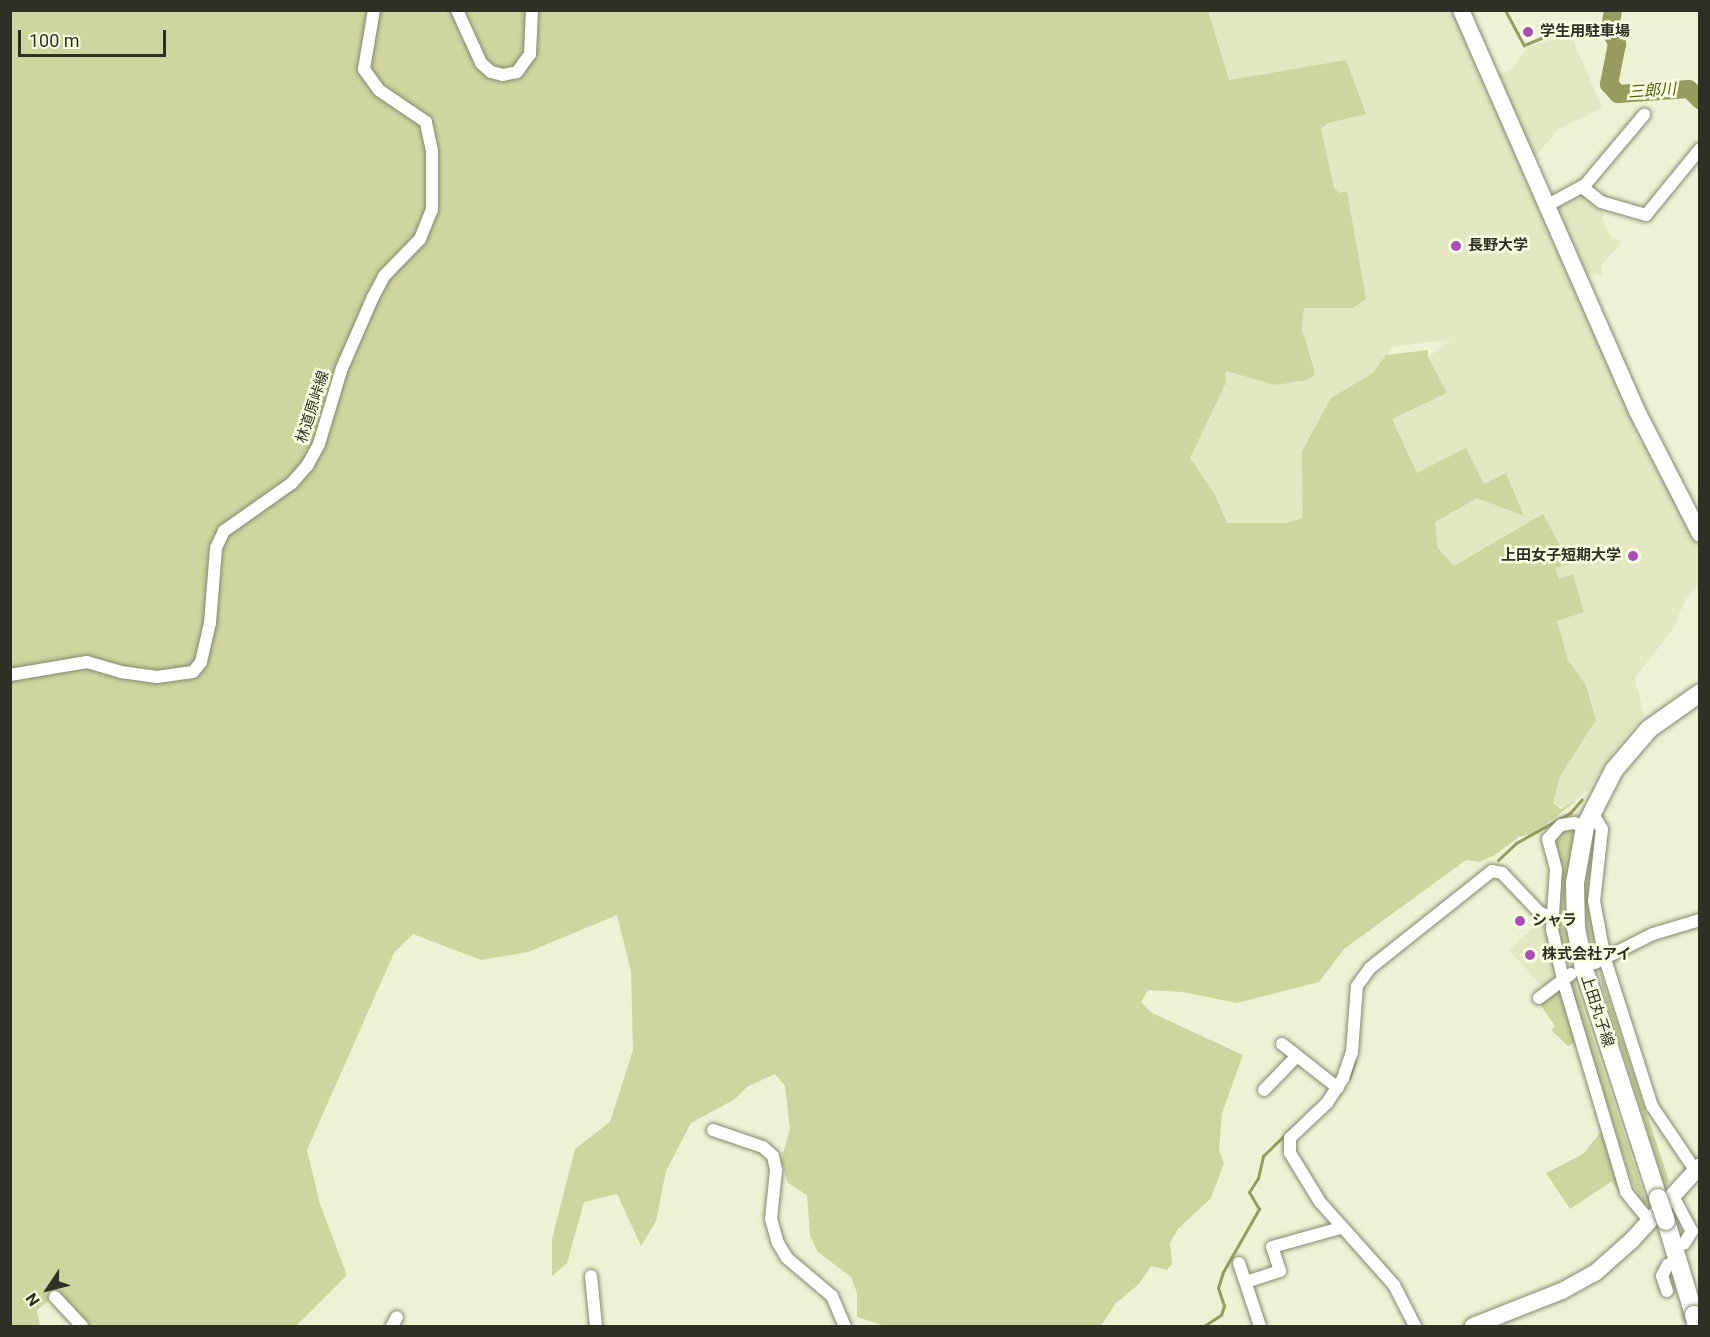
<!DOCTYPE html>
<html>
<head>
<meta charset="utf-8">
<style>
	body { margin:0 }
	#map { position:relative; width:1710px; height:1337px; overflow:hidden; background:#eef1d4; font-family:Roboto,"Noto Sans JP",sans-serif }
	div>[style] { position:absolute }
	[style*='--x'] { left:calc(var(--x)*1px); top:calc(var(--y)*1px); width:calc(var(--w)*1px); rotate:calc(var(--a)*1deg) }
	.built>* { inset:0; background:#e3e7c2 }
	.green>* { inset:0; background:#cfd59e }
	.stream>* { height:3px; margin:-1.5px; padding:0 1.5px; transform-origin:1.5px; border-radius:1.5px; background:#969c5e }
	.river>* { height:18px; margin:-9px; padding:0 9px; transform-origin:9px; border-radius:9px; background:#969c5e }
	.roads { filter:drop-shadow(0 0 2px #85886e) drop-shadow(0 0 2px #85886e) }
	.street>* { height:12px; margin:-6px; padding:0 6px; transform-origin:6px; border-radius:6px; background:#fff }
	.secondary>* { height:16px; margin:-8px; padding:0 8px; transform-origin:8px; border-radius:8px; background:#fff }
	.primary>* { height:18px; margin:-9px; padding:0 9px; transform-origin:9px; border-radius:9px; background:#fff }
	.rail>* { height:5px; margin-top:-2.5px; transform-origin:0; background:repeating-linear-gradient(90deg,#fbffe1 0 9px,#666858 0 18px); box-sizing:border-box; border-block:2px solid #666858 }
	.bridges { filter:drop-shadow(0 0 2px #85886e) drop-shadow(0 0 2px #85886e) }
	.primary-bridge>* { height:18px; margin:-9px; padding:0 9px; transform-origin:9px; border-radius:9px; background:#fff }
	.dots>* { width:16px; height:16px; translate:-50% -50%; box-sizing:border-box; border:3px solid #fbffe1; border-radius:50% }
	span { translate:-50% -50%; white-space:nowrap; text-align:center; line-height:1.15; -webkit-text-stroke:5px #fbffe1; paint-order:stroke }
	.poi-label { font-size:15px; color:#2f3025; font-weight:700 }
	.left { translate:0 -50%; text-align:left }
	.right { translate:-100% -50%; text-align:right }
	.street-label { font-size:15px; color:#2f3025 }
	.water-label { font-size:16px; color:#585c16; font-style:italic }
	.frame { position:absolute; inset:0; border:12px solid #2f3025; pointer-events:none }
	.north { position:absolute; left:18px; top:1259px; width:60px; height:60px; -webkit-text-stroke:4px #fbffe1; paint-order:stroke; rotate:235deg; font-size:16px; font-weight:700; line-height:24px; text-align:center; color:#2f3025 }
	.north::after { content:''; display:block; margin:auto; width:21px; height:27px; background:#2f3025; clip-path:polygon(50% 0,100% 100%,50% 72%,0 100%) }
	.scale { position:absolute; left:18px; top:30px; width:148px; height:27px; box-sizing:border-box; border:3px solid #2f3025; border-top:0; padding-left:8px; font-size:18px; line-height:21px; white-space:nowrap; color:#2f3025; -webkit-text-stroke:4px #fbffe1; paint-order:stroke }
</style>
</head>
<body>
<div id="map">
	<div class="built">
		<div style="clip-path:polygon(1208px 11px,1453px 11px,1482px 80px,1511px 70px,1528px 47px,1571px 35px,1602px 108px,1559px 129px,1522px 171px,1629px 408px,1638px 439px,1650px 450px,1700px 549px,1699px 583px,1685px 600px,1674px 627px,1635px 678px,1644px 715px,1615px 749px,1588px 790px,1564px 808px,1552px 803px,1560px 776px,1596px 720px,1586px 685px,1568px 660px,1557px 621px,1584px 612px,1573px 574px,1559px 579px,1555px 568px,1569px 564px,1543px 515px,1454px 566px,1438px 548px,1435px 522px,1477px 497px,1524px 516px,1506px 473px,1484px 484px,1466px 449px,1417px 473px,1392px 419px,1446px 393px,1428px 357px,1451px 340px,1394px 346px,1373px 373px,1331px 399px,1302px 451px,1303px 518px,1286px 523px,1226px 523px,1215px 495px,1190px 458px,1225px 385px,1226px 371px,1275px 385px,1314px 369px,1302px 329px,1304px 307px,1353px 308px,1346px 191px,1339px 193px,1334px 187px,1321px 128px,1328px 123px,1346px 60px,1229px 80px)"></div>
		<div style="clip-path:polygon(1582px 193px,1604px 212px,1602px 219px,1611px 237px,1622px 242px,1602px 264px,1602px 275px,1582px 274px,1552px 209px)"></div>
		<div style="clip-path:polygon(1542px 919px,1547px 926px,1557px 976px,1544px 988px,1509px 950px)"></div>
	</div>
	<div class="green">
		<div style="clip-path:polygon(1208px 10px,1229px 80px,1346px 60px,1366px 114px,1328px 123px,1321px 129px,1334px 187px,1339px 193px,1347px 191px,1366px 299px,1353px 308px,1304px 308px,1302px 329px,1314px 369px,1314px 376px,1307px 380px,1275px 385px,1226px 371px,1225px 385px,1190px 458px,1215px 495px,1227px 523px,1286px 523px,1303px 518px,1302px 451px,1331px 398px,1373px 373px,1386px 355px,1428px 350px,1428px 357px,1447px 393px,1392px 419px,1417px 473px,1466px 448px,1484px 484px,1506px 473px,1524px 516px,1477px 498px,1435px 522px,1438px 548px,1454px 566px,1543px 514px,1570px 564px,1555px 568px,1559px 579px,1573px 574px,1584px 612px,1557px 621px,1568px 660px,1586px 685px,1596px 720px,1560px 776px,1553px 803px,1561px 809px,1578px 799px,1537px 832px,1519px 837px,1493px 856px,1479px 862px,1466px 860px,1344px 949px,1319px 982px,1237px 1003px,1183px 992px,1148px 990px,1141px 1002px,1152px 1013px,1243px 1055px,1222px 1113px,1219px 1150px,1224px 1163px,1211px 1198px,1178px 1229px,1170px 1243px,1172px 1264px,1167px 1270px,1151px 1266px,1139px 1284px,1116px 1303px,1101px 1326px,885px 1326px,857px 1317px,857px 1293px,851px 1277px,818px 1252px,810px 1236px,807px 1195px,788px 1183px,781px 1160px,790px 1129px,785px 1086px,775px 1074px,747px 1087px,735px 1099px,691px 1123px,666px 1171px,656px 1221px,641px 1246px,617px 1194px,584px 1202px,567px 1263px,552px 1276px,552px 1239px,575px 1149px,610px 1122px,633px 1050px,631px 971px,617px 915px,528px 952px,481px 960px,413px 934px,394px 953px,307px 1150px,320px 1204px,347px 1275px,296px 1326px,88px 1326px,56px 1295px,37px 1310px,40px 1326px,11px 1326px,10px 11px)"></div>
		<div style="clip-path:polygon(1575px 828px,1565px 897px,1571px 963px,1565px 964px,1559px 941px,1553px 849px,1560px 830px)"></div>
		<div style="clip-path:polygon(1595px 833px,1589px 902px,1596px 948px,1591px 953px,1583px 911px,1584px 885px)"></div>
		<div style="clip-path:polygon(1599px 968px,1669px 1181px,1665px 1187px,1602px 987px)"></div>
		<div style="clip-path:polygon(1574px 980px,1647px 1204px,1644px 1206px,1631px 1180px,1569px 983px)"></div>
		<div style="clip-path:polygon(1555px 990px,1561px 991px,1577px 1041px,1568px 1046px,1551px 1030px,1555px 1026px,1539px 1003px)"></div>
		<div style="clip-path:polygon(1604px 1128px,1623px 1198px,1612px 1181px,1570px 1209px,1546px 1173px,1583px 1154px)"></div>
	</div>
	<div class="stream">
		<div style="--x:1505;--y:10;--w:40;--a:62"></div>
		<div style="--x:1524;--y:45;--w:55;--a:-22.4"></div>
		<div style="--x:1575;--y:24;--w:36;--a:10"></div>
		<div style="--x:1498;--y:860;--w:25;--a:-43"></div>
		<div style="--x:1516;--y:843;--w:62;--a:-29.1"></div>
		<div style="--x:1570;--y:813;--w:18;--a:-49"></div>
		<div style="--x:1349;--y:1078;--w:18;--a:-71"></div>
		<div style="--x:1204;--y:1326;--w:20;--a:-33"></div>
		<div style="--x:1221;--y:1315;--w:9;--a:-72"></div>
		<div style="--x:1224;--y:1306;--w:19;--a:-108"></div>
		<div style="--x:1218;--y:1288;--w:17;--a:-73"></div>
		<div style="--x:1223;--y:1272;--w:73;--a:-60.3"></div>
		<div style="--x:1259;--y:1209;--w:20;--a:-120"></div>
		<div style="--x:1249;--y:1192;--w:17;--a:-57"></div>
		<div style="--x:1258;--y:1178;--w:23;--a:-77"></div>
		<div style="--x:1263;--y:1156;--w:47;--a:-44.1"></div>
	</div>
	<div class="river">
		<div style="--x:1613;--y:10;--w:20;--a:99"></div>
		<div style="--x:1610;--y:30;--w:16;--a:63"></div>
		<div style="--x:1617;--y:44;--w:41;--a:101.3"></div>
		<div style="--x:1609;--y:84;--w:13;--a:48"></div>
		<div style="--x:1618;--y:94;--w:71;--a:-4"></div>
		<div style="--x:1689;--y:89;--w:16;--a:45"></div>
	</div>
	<div class="roads">
		<div class="street">
			<div style="--x:457;--y:10;--w:58;--a:65.6"></div>
			<div style="--x:481;--y:63;--w:13;--a:42"></div>
			<div style="--x:491;--y:72;--w:12;--a:14"></div>
			<div style="--x:503;--y:75;--w:14;--a:-12"></div>
			<div style="--x:517;--y:72;--w:22;--a:-54"></div>
			<div style="--x:530;--y:54;--w:44;--a:-87.4"></div>
			<div style="--x:1582;--y:187;--w:24;--a:38"></div>
			<div style="--x:1601;--y:202;--w:47;--a:16.1"></div>
			<div style="--x:1646;--y:215;--w:85;--a:-50.7"></div>
			<div style="--x:1546;--y:206;--w:44;--a:-28.3"></div>
			<div style="--x:1585;--y:185;--w:92;--a:-49.9"></div>
			<div style="--x:10;--y:675;--w:78;--a:-9.6"></div>
			<div style="--x:87;--y:662;--w:35;--a:16"></div>
			<div style="--x:121;--y:672;--w:36;--a:8"></div>
			<div style="--x:157;--y:677;--w:36;--a:-8"></div>
			<div style="--x:193;--y:672;--w:13;--a:-51"></div>
			<div style="--x:201;--y:662;--w:40;--a:-77"></div>
			<div style="--x:210;--y:623;--w:75;--a:-85.4"></div>
			<div style="--x:216;--y:548;--w:19;--a:-65"></div>
			<div style="--x:224;--y:531;--w:83;--a:-35.2"></div>
			<div style="--x:292;--y:483;--w:23;--a:-49"></div>
			<div style="--x:307;--y:466;--w:25;--a:-61"></div>
			<div style="--x:319;--y:444;--w:79;--a:-73.2"></div>
			<div style="--x:342;--y:368;--w:77;--a:-66.4"></div>
			<div style="--x:373;--y:297;--w:24;--a:-62"></div>
			<div style="--x:384;--y:276;--w:52;--a:-45.8"></div>
			<div style="--x:420;--y:239;--w:31;--a:-68"></div>
			<div style="--x:432;--y:210;--w:59;--a:-90"></div>
			<div style="--x:432;--y:151;--w:30;--a:-102"></div>
			<div style="--x:426;--y:122;--w:57;--a:-145.8"></div>
			<div style="--x:379;--y:90;--w:26;--a:-126"></div>
			<div style="--x:364;--y:69;--w:60;--a:-80.4"></div>
			<div style="--x:1592;--y:812;--w:20;--a:60"></div>
			<div style="--x:1602;--y:829;--w:72;--a:96.3"></div>
			<div style="--x:1594;--y:901;--w:59;--a:79.3"></div>
			<div style="--x:1605;--y:959;--w:154;--a:72.3"></div>
			<div style="--x:1652;--y:1106;--w:77;--a:56.1"></div>
			<div style="--x:1585;--y:827;--w:12;--a:-160"></div>
			<div style="--x:1574;--y:823;--w:13;--a:171"></div>
			<div style="--x:1561;--y:825;--w:19;--a:133"></div>
			<div style="--x:1548;--y:839;--w:31;--a:75"></div>
			<div style="--x:1556;--y:869;--w:60;--a:93.8"></div>
			<div style="--x:1552;--y:929;--w:52;--a:77.8"></div>
			<div style="--x:1563;--y:980;--w:221;--a:73.4"></div>
			<div style="--x:1626;--y:1192;--w:38;--a:51"></div>
			<div style="--x:1595;--y:963;--w:65;--a:-26.6"></div>
			<div style="--x:1653;--y:934;--w:49;--a:-16.6"></div>
			<div style="--x:1539;--y:998;--w:40;--a:-37"></div>
			<div style="--x:1282;--y:1044;--w:71;--a:38.2"></div>
			<div style="--x:1264;--y:1090;--w:47;--a:-45.9"></div>
			<div style="--x:713;--y:1130;--w:53;--a:18.8"></div>
			<div style="--x:763;--y:1147;--w:13;--a:42"></div>
			<div style="--x:773;--y:1156;--w:14;--a:78"></div>
			<div style="--x:776;--y:1170;--w:49;--a:95.8"></div>
			<div style="--x:771;--y:1219;--w:25;--a:74"></div>
			<div style="--x:778;--y:1243;--w:17;--a:59"></div>
			<div style="--x:787;--y:1258;--w:59;--a:40.2"></div>
			<div style="--x:832;--y:1296;--w:33;--a:67"></div>
			<div style="--x:1673;--y:1196;--w:40;--a:62"></div>
			<div style="--x:1692;--y:1231;--w:15;--a:122"></div>
			<div style="--x:1239;--y:1263;--w:66;--a:71.6"></div>
			<div style="--x:591;--y:1276;--w:50;--a:84.3"></div>
			<div style="--x:1246;--y:1282;--w:36;--a:-18"></div>
			<div style="--x:1280;--y:1271;--w:25;--a:-108"></div>
			<div style="--x:1272;--y:1247;--w:71;--a:-15.6"></div>
			<div style="--x:1667;--y:1291;--w:16;--a:-108"></div>
			<div style="--x:1662;--y:1276;--w:13;--a:-63"></div>
			<div style="--x:55;--y:1297;--w:40;--a:47"></div>
			<div style="--x:392;--y:1326;--w:10;--a:-61"></div>
			<div style="--x:1415;--y:1326;--w:46;--a:-117.1"></div>
			<div style="--x:1394;--y:1285;--w:111;--a:-131.7"></div>
			<div style="--x:1320;--y:1202;--w:57;--a:-121.5"></div>
			<div style="--x:1290;--y:1153;--w:15;--a:-90"></div>
			<div style="--x:1290;--y:1138;--w:51;--a:-43.4"></div>
			<div style="--x:1327;--y:1103;--w:30;--a:-57"></div>
			<div style="--x:1343;--y:1078;--w:28;--a:-71"></div>
			<div style="--x:1352;--y:1052;--w:66;--a:-85.7"></div>
			<div style="--x:1357;--y:986;--w:22;--a:-54"></div>
			<div style="--x:1370;--y:968;--w:156;--a:-38.5"></div>
			<div style="--x:1492;--y:871;--w:10;--a:11"></div>
			<div style="--x:1502;--y:873;--w:55;--a:46.5"></div>
			<div style="--x:1540;--y:913;--w:12;--a:20"></div>
		</div>
		<div class="secondary">
			<div style="--x:1461;--y:10;--w:438;--a:66.3"></div>
			<div style="--x:1637;--y:411;--w:138;--a:62.9"></div>
			<div style="--x:1473;--y:1326;--w:96;--a:-21.5"></div>
			<div style="--x:1562;--y:1291;--w:38;--a:-29"></div>
			<div style="--x:1595;--y:1273;--w:50;--a:-41.7"></div>
			<div style="--x:1632;--y:1240;--w:100;--a:-47.4"></div>
		</div>
		<div class="primary">
			<div style="--x:1658;--y:1198;--w:241;--a:-107.9"></div>
			<div style="--x:1584;--y:969;--w:42;--a:-101"></div>
			<div style="--x:1576;--y:928;--w:45;--a:-91.3"></div>
			<div style="--x:1575;--y:883;--w:57;--a:-79.9"></div>
			<div style="--x:1585;--y:827;--w:64;--a:-63"></div>
			<div style="--x:1614;--y:770;--w:54;--a:-49.5"></div>
			<div style="--x:1649;--y:729;--w:62;--a:-35.2"></div>
			<div style="--x:1666;--y:1221;--w:98;--a:73.4"></div>
		</div>
	</div>
	<div class="rail">
		<div style="--x:1695;--y:1326;--w:5;--a:-22"></div>
	</div>
	<div class="bridges">
		<div class="primary-bridge">
			<div style="--x:1658;--y:1198;--w:24;--a:71"></div>
			<div style="--x:1694;--y:1315;--w:11;--a:75"></div>
		</div>
	</div>
	<div class="dots">
		<div style="left:1528px;top:32px;background:#ab4db7"></div>
		<div style="left:1456px;top:246px;background:#ab4db7"></div>
		<div style="left:1633px;top:556px;background:#ab4db7"></div>
		<div style="left:1520px;top:921px;background:#ab4db7"></div>
		<div style="left:1530px;top:955px;background:#ab4db7"></div>
	</div>
	<div class="poi-label">
		<span class="left" style="left:1540px;top:32px">学生用駐車場</span>
		<span class="left" style="left:1468px;top:246px">長野大学</span>
		<span class="right" style="left:1621px;top:556px">上田女子短期大学</span>
		<span class="left" style="left:1532px;top:921px">シャラ</span>
		<span class="left" style="left:1542px;top:955px">株式会社アイ</span>
	</div>
	<div class="street-label">
		<span style="left:313px;top:407px;rotate:-72deg">林道原峠線</span>
		<span style="left:1597px;top:1011px;rotate:72deg">上田丸子線</span>
	</div>
	<div class="water-label">
		<span style="left:1652px;top:91px;rotate:-4deg">三郎川</span>
	</div>
	<div class="frame"></div>
	<div class="north">N</div>
	<div class="scale">100 m</div>
</div>
</body>
</html>
